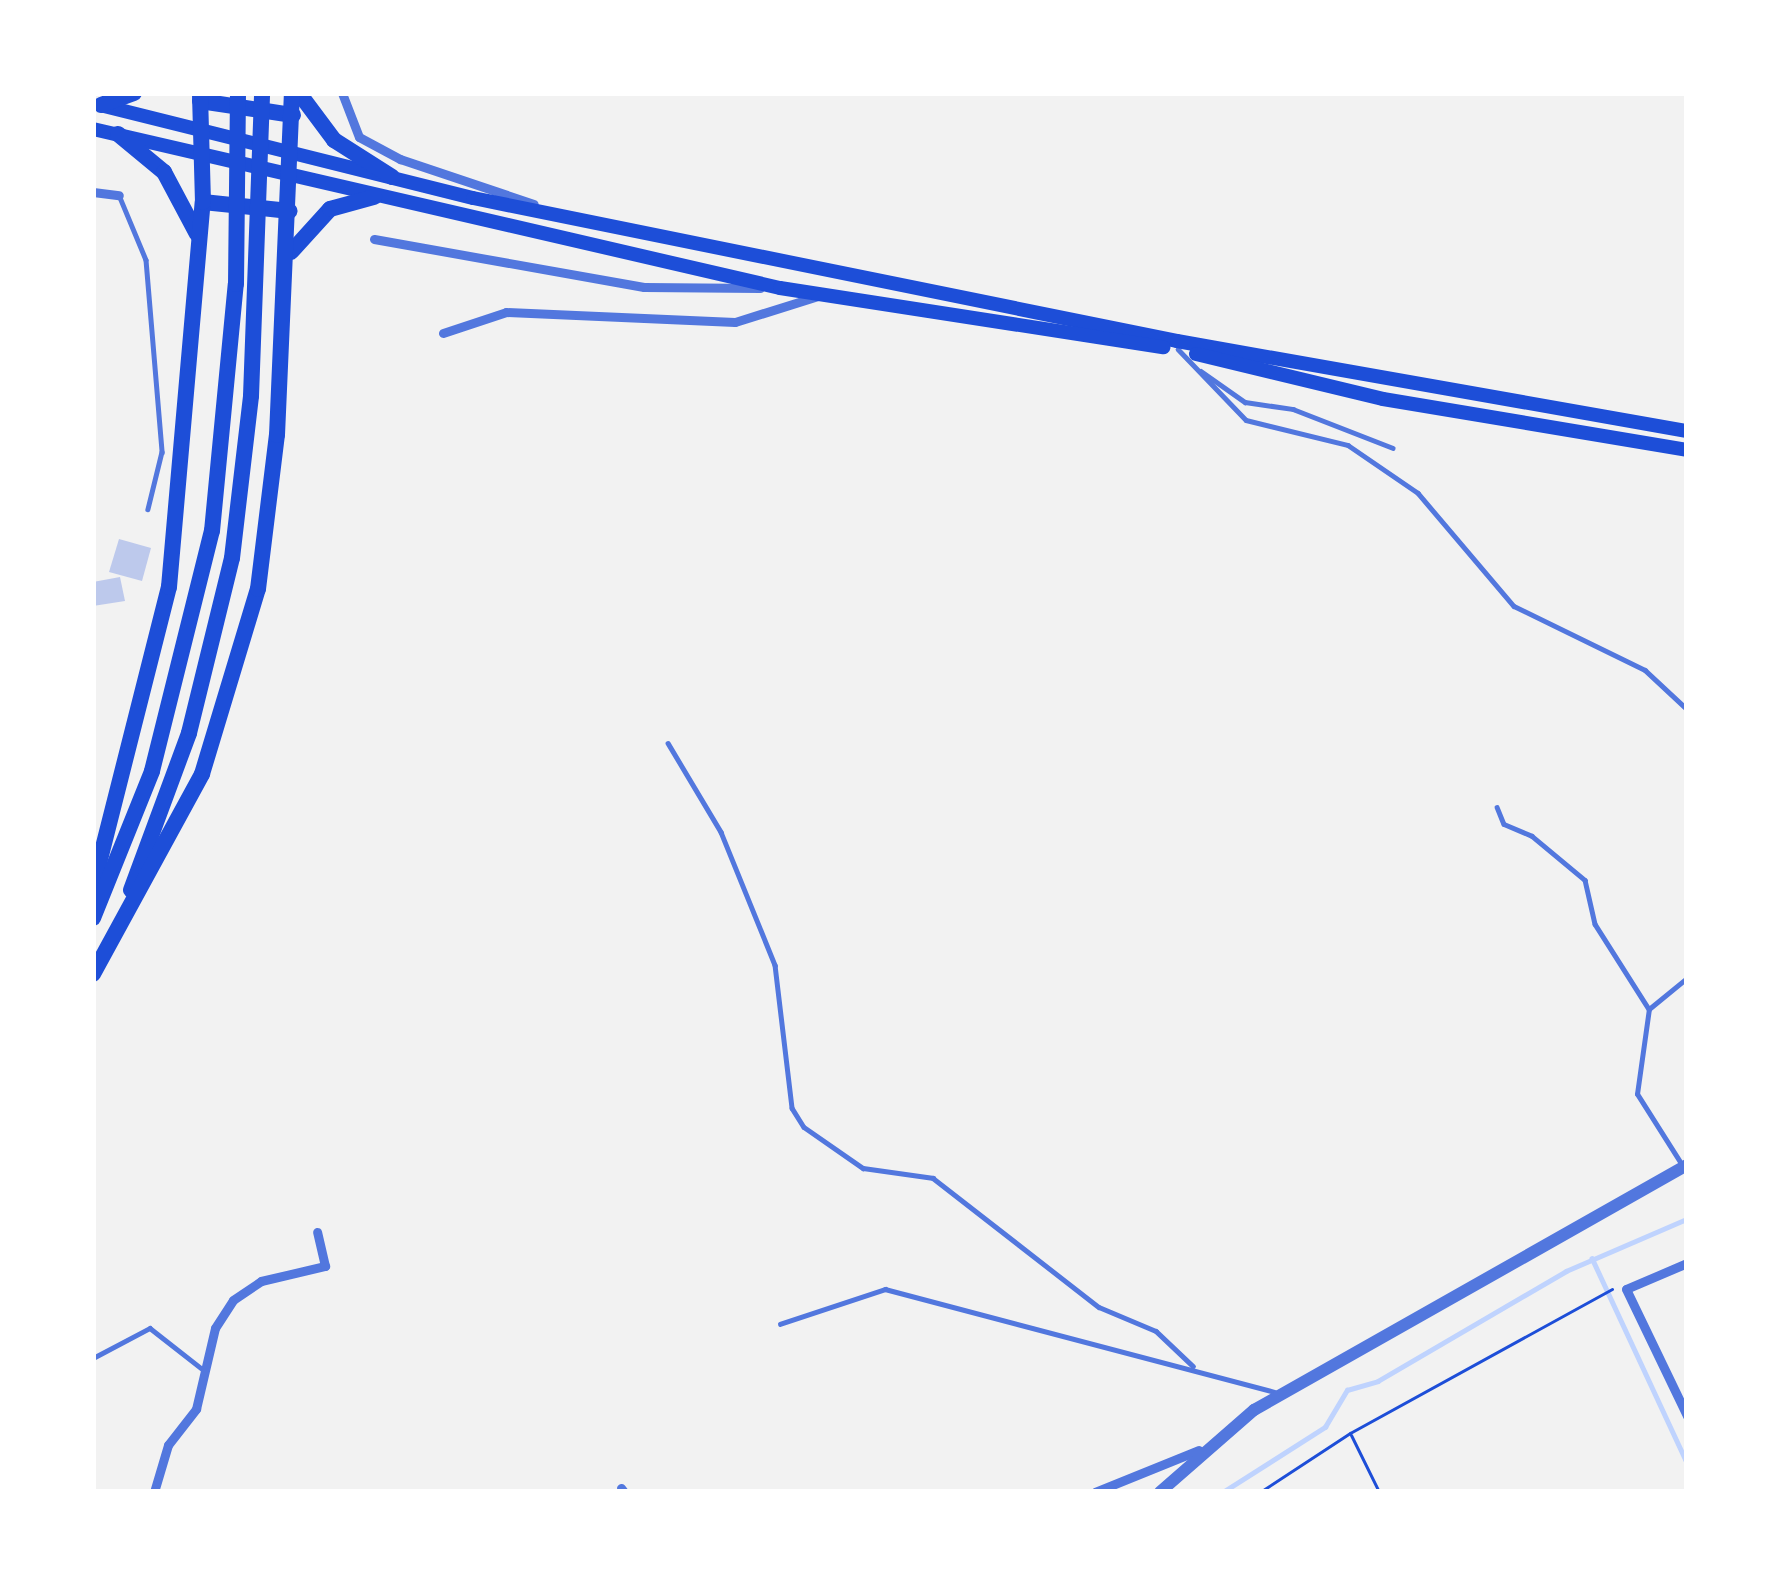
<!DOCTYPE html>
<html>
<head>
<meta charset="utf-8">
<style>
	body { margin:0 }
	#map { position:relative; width:1780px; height:1585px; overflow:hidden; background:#f2f2f2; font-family:"Work Sans",sans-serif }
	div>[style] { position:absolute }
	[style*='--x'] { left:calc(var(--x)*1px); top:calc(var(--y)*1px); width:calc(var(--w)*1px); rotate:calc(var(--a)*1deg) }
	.stream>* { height:4.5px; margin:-2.25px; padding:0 2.25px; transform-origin:2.25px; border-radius:2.25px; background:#bfd3fe }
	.building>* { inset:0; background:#bdc9ec }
	.path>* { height:3px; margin:-1.5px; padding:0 1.5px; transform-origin:1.5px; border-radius:1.5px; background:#1d4ed8 }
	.service>* { height:4.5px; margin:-2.25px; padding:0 2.25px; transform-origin:2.25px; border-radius:2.25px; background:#5277de }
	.minor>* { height:9px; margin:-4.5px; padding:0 4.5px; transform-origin:4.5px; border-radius:4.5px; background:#5277de }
	.tertiary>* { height:12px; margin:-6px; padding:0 6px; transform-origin:6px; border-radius:6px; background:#5277de }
	.secondary>* { height:14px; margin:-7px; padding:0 7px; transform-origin:7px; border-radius:7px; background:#1d4ed8 }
	.trunk>* { height:16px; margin:-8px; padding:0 8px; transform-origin:8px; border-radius:8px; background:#1d4ed8 }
	span { translate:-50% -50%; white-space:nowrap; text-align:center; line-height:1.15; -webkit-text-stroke:9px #fff; paint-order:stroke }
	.frame { position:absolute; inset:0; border:96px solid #fff; pointer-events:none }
</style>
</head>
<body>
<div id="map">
	<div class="stream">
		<div style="--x:1592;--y:1258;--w:226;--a:65.1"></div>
		<div style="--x:1223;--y:1492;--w:121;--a:-32.5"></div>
		<div style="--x:1325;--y:1427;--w:43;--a:-59.3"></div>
		<div style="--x:1347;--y:1390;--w:32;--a:-16"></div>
		<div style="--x:1378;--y:1381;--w:218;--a:-30.3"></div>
		<div style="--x:1566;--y:1271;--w:132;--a:-23.3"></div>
	</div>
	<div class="building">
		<div style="clip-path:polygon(119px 539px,151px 548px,142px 581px,109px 572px)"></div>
		<div style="clip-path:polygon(120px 577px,125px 601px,93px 606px,93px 582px)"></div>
	</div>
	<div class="path">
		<div style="--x:93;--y:661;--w:84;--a:90"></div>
		<div style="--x:1351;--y:1435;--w:64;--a:63.8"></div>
		<div style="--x:1260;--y:1492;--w:108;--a:-33.2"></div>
		<div style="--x:1350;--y:1433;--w:299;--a:-28.8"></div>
	</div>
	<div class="service">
		<div style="--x:119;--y:195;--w:70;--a:67.4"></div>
		<div style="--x:146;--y:260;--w:193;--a:85.2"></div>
		<div style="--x:162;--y:452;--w:59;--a:103.8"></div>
		<div style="--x:1178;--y:349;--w:98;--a:46.2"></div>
		<div style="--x:1246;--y:420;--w:105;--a:13.8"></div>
		<div style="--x:1348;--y:445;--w:85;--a:34.4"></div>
		<div style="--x:1418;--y:493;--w:148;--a:49.7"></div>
		<div style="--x:1514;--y:606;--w:146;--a:26"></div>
		<div style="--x:1645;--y:670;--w:57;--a:42.9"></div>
		<div style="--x:1201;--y:371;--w:54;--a:35.2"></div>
		<div style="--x:1245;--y:402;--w:49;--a:8.3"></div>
		<div style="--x:1293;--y:409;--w:107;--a:21.3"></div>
		<div style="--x:668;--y:743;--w:104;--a:59.2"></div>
		<div style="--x:721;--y:832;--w:144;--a:67.9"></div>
		<div style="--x:775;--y:965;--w:144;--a:83.2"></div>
		<div style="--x:792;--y:1108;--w:22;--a:58"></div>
		<div style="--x:804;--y:1127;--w:72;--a:34.8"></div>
		<div style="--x:863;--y:1168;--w:71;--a:8.1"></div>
		<div style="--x:933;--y:1178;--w:210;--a:37.9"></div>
		<div style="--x:1099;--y:1307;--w:62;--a:22.8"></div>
		<div style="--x:1156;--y:1331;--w:51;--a:43.4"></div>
		<div style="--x:1497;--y:807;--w:18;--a:68"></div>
		<div style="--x:1504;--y:824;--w:30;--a:23"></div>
		<div style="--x:1532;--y:836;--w:69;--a:39.7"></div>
		<div style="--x:1585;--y:880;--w:45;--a:77.2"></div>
		<div style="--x:1595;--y:924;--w:101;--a:57.6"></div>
		<div style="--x:1680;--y:1162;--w:80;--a:-122.3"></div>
		<div style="--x:1637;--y:1094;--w:86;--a:-82"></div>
		<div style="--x:1649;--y:1009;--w:49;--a:-39.2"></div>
		<div style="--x:780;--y:1324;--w:111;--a:-18.4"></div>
		<div style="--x:885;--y:1289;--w:403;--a:14.8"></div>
		<div style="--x:93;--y:1358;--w:64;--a:-27.8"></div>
		<div style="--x:150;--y:1328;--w:65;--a:38.1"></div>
	</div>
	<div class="minor">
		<div style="--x:342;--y:93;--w:47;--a:68.9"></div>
		<div style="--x:359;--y:137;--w:47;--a:28.2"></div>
		<div style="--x:400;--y:159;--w:141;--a:18.6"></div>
		<div style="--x:93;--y:192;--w:26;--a:7"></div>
		<div style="--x:374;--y:239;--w:274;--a:10.1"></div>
		<div style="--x:644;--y:287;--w:116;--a:0.5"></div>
		<div style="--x:443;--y:333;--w:66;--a:-18.4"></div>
		<div style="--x:506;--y:312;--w:229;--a:2.5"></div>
		<div style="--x:735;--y:322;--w:87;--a:-17.4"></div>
		<div style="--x:1687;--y:1263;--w:66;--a:156.9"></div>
		<div style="--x:1626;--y:1289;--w:141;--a:64.3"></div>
		<div style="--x:621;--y:1488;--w:5;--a:53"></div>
		<div style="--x:154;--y:1492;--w:49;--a:-73.4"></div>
		<div style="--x:168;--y:1445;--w:46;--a:-52.1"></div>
		<div style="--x:196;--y:1409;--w:83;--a:-76.8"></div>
		<div style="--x:215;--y:1328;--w:33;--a:-57"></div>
		<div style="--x:233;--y:1300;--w:34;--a:-34"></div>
		<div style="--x:261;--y:1281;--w:66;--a:-13.2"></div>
		<div style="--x:325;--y:1266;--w:35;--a:-103"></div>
		<div style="--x:1095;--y:1492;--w:112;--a:-22"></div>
	</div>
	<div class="tertiary">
		<div style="--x:1160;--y:1492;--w:125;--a:-41.1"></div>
		<div style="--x:1254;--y:1410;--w:498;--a:-29.5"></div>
	</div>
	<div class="secondary">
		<div style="--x:104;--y:106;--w:380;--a:14"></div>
		<div style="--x:473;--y:198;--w:718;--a:11.48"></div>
		<div style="--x:1177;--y:341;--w:518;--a:10.01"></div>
		<div style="--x:93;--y:129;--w:705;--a:13.03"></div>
		<div style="--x:780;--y:288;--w:388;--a:8.8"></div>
		<div style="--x:1196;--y:354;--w:192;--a:13.5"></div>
		<div style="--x:1383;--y:399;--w:308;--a:9.5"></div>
	</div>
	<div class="trunk">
		<div style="--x:299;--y:93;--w:59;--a:53.3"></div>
		<div style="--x:334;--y:140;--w:69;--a:32.5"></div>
		<div style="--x:200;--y:101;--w:94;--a:8.6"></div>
		<div style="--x:101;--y:105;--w:35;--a:-20"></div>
		<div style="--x:118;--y:134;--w:60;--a:39.6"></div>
		<div style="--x:164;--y:172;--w:70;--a:62"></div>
		<div style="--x:203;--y:202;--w:87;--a:5.9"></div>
		<div style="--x:291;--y:252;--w:58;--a:-47.8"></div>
		<div style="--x:330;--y:209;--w:46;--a:-15.3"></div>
		<div style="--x:93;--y:887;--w:309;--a:-75.8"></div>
		<div style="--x:169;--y:587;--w:386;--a:-85"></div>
		<div style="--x:203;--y:202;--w:109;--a:-91.6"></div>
		<div style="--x:131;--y:890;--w:167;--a:-69.7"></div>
		<div style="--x:189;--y:733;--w:180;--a:-76.2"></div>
		<div style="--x:232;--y:558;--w:163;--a:-83.3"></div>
		<div style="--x:251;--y:396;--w:303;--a:-87.9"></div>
		<div style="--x:93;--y:918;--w:158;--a:-68.1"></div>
		<div style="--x:152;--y:771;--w:247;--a:-76"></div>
		<div style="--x:212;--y:531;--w:248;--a:-84.5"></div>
		<div style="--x:236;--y:284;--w:191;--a:-89.4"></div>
		<div style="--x:93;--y:974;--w:228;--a:-61.4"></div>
		<div style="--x:202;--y:774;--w:193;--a:-73.2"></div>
		<div style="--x:258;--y:589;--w:155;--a:-83"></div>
		<div style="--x:277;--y:435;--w:342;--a:-87.5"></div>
	</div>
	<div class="frame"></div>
</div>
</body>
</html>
